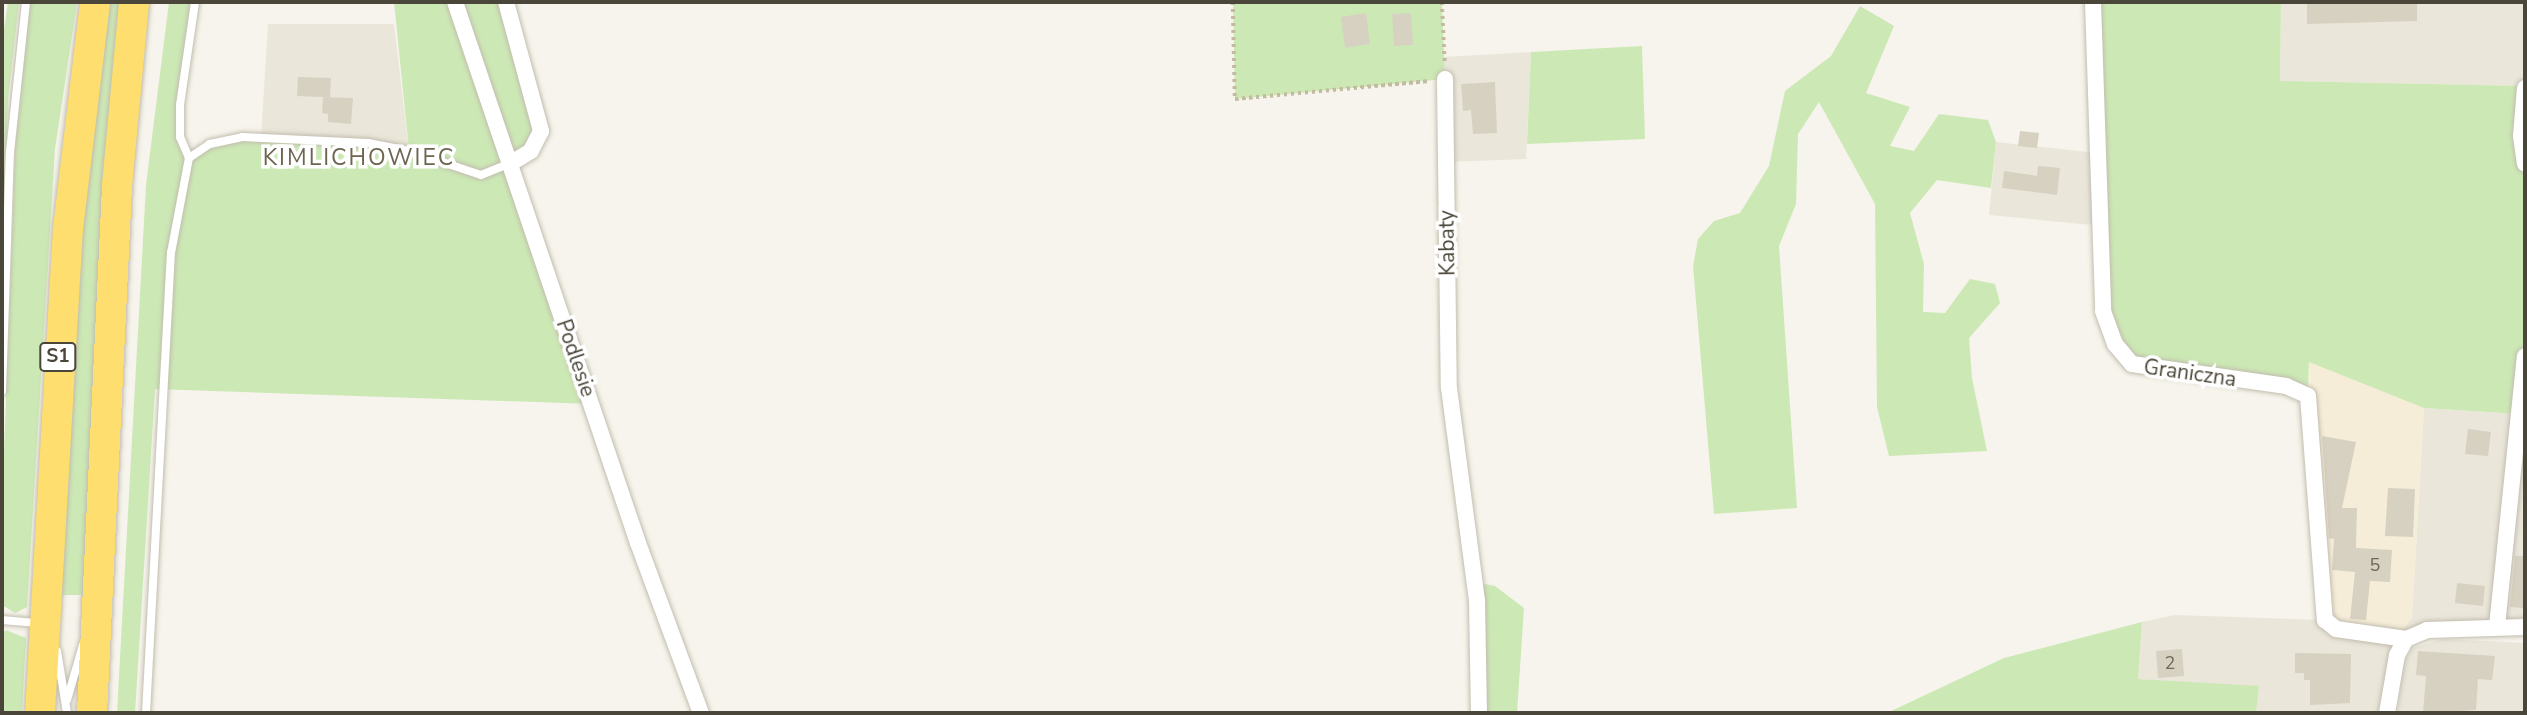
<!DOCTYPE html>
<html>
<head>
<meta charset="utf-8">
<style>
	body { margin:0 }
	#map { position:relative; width:2527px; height:715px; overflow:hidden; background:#f6f4ec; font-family:"Nunito Sans",sans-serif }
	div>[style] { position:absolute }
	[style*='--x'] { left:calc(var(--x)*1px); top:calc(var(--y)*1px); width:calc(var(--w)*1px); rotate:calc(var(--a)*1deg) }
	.residential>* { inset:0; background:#eae6da }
	.commercial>* { inset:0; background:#f6edd8 }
	.green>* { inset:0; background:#cce9b5 }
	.building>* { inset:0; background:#d7d1c1 }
	.path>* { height:3.5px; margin-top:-1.75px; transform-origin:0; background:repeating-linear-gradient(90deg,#c3bb9f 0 3.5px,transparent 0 7px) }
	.roads { filter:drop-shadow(0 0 2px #c2bdae) drop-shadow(0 0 2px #c2bdae) }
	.lane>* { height:8px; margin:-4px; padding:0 4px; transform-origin:4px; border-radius:4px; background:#fff }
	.street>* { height:16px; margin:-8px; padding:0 8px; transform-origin:8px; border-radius:8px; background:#fff }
	.highway>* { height:30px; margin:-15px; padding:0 15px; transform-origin:15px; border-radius:15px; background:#fdde6f }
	span { translate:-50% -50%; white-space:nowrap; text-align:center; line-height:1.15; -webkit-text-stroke:7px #fff; paint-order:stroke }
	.number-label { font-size:18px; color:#6d695b }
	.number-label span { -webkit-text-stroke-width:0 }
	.shield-label span { padding:2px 5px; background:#fff; border:2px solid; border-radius:5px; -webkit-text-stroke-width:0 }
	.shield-label { font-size:19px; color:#4a4639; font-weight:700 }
	.street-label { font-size:21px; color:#4a4639 }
	.neighbourhood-label { font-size:23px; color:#6d6550; letter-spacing:2px }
	.frame { position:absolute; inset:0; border:4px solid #4a4639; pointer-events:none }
</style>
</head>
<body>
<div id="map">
	<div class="residential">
		<div style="clip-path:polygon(2281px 2px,2525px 2px,2525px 86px,2280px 81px)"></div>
		<div style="clip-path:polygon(268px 24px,394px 24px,409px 151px,261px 138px)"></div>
		<div style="clip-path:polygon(1531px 52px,1526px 159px,1446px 162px,1444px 57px)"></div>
		<div style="clip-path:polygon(1996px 142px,2097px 153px,2092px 225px,1989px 215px)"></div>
		<div style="clip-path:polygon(2525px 356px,2525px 627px,2406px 639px,2387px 713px,2256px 713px,2258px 687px,2138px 679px,2142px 622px,2174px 615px,2325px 620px,2412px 618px,2424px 408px,2519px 414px)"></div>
		<div style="clip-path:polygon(2443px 639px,2525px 643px,2525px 713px,2398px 713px,2402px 668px,2412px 648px)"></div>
	</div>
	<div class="commercial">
		<div style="clip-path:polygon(2309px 362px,2424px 408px,2412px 618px,2395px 638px,2325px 620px)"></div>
	</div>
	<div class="green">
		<div style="clip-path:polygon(8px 2px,19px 2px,8px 99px,2px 261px,2px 44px)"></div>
		<div style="clip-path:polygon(29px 2px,77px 2px,55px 149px,27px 607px,15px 613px,2px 605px,2px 508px,15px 151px)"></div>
		<div style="clip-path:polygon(106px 2px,122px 2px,85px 590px,82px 595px,59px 595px,82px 206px)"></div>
		<div style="clip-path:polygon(169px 2px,195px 2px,180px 137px,189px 158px,210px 144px,242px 137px,409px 150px,394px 2px,506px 2px,541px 131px,511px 163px,592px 404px,155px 389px,135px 713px,117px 713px,146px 185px)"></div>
		<div style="clip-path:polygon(1233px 2px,1442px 2px,1445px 79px,1235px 99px)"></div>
		<div style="clip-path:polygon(2093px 2px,2281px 2px,2280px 81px,2525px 86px,2525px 356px,2519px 414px,2424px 408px,2309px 362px,2308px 396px,2132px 364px,2103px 311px)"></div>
		<div style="clip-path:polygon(1860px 6px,1894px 26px,1866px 93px,1910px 107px,1890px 146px,1914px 151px,1939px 114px,1988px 120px,1996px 142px,1991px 188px,1937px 180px,1910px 213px,1924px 264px,1923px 312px,1945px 313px,1970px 279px,1995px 284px,2000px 303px,1969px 338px,1972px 378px,1987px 451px,1889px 456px,1877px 407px,1875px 204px,1819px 102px,1798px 134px,1796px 204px,1779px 246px,1797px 508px,1714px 514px,1693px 266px,1698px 239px,1714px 221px,1740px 213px,1769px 166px,1785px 91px,1831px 56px)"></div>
		<div style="clip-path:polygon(1642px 46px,1645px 139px,1527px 144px,1531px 52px)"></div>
		<div style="clip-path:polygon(1474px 582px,1495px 586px,1524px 608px,1517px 713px,1479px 713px)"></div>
		<div style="clip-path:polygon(2142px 622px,2138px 679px,2259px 686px,2256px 713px,1887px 713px,2004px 658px)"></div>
		<div style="clip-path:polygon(6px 630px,26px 638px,22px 713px,2px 713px,2px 634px)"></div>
	</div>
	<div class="building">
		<div style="clip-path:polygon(2307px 2px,2417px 2px,2417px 21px,2307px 24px)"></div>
		<div style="clip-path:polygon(1366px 13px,1370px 44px,1345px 48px,1341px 17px)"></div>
		<div style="clip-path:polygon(1411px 13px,1413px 45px,1394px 46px,1392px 14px)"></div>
		<div style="clip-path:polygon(298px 77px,331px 78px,330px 97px,323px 97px,353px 98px,351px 124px,328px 122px,328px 114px,322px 113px,323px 97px,297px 96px)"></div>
		<div style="clip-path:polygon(1495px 82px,1497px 133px,1473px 134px,1471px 110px,1463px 111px,1461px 84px)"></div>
		<div style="clip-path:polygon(2020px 131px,2039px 133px,2037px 148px,2018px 146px)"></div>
		<div style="clip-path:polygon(2038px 166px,2060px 168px,2057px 195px,2002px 188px,2004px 171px,2037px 176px)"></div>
		<div style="clip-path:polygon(2468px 429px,2491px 432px,2488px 456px,2465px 454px)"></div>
		<div style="clip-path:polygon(2322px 436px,2356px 442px,2342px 508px,2357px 508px,2356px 548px,2392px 550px,2390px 582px,2370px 581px,2366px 620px,2350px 619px,2355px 572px,2332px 570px,2334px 539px,2329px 538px)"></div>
		<div style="clip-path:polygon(2388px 488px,2415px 489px,2413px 537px,2385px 536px)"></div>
		<div style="clip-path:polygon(2515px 556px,2525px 556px,2525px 608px,2510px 607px)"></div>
		<div style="clip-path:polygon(2457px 583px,2485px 586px,2483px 606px,2455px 603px)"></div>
		<div style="clip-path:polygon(2182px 649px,2184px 676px,2158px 678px,2156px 651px)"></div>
		<div style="clip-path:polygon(2418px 651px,2495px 656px,2492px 680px,2478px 679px,2476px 710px,2423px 713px,2426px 676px,2416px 675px)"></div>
		<div style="clip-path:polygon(2295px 653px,2351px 654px,2350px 703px,2310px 705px,2310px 680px,2304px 680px,2304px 673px,2295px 673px)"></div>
	</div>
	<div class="path">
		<div style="--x:1233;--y:2;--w:97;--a:88.8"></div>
		<div style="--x:1235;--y:99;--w:195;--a:-5.3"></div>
		<div style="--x:1442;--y:2;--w:62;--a:87.2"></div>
	</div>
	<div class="roads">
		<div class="lane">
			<div style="--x:189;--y:158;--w:23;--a:-113"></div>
			<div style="--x:180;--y:137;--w:32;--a:-90"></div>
			<div style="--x:180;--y:105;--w:104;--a:-81.7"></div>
			<div style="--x:2;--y:391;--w:239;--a:-88.1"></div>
			<div style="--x:10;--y:152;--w:151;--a:-83.9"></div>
			<div style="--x:2;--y:620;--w:36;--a:5"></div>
			<div style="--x:57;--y:651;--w:63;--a:80.8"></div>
			<div style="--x:67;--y:700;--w:57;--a:-73.8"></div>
			<div style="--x:146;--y:713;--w:461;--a:-86.9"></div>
			<div style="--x:171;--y:253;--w:97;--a:-79.3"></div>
			<div style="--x:189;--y:158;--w:25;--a:-34"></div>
			<div style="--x:210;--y:144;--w:33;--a:-12"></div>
			<div style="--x:242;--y:137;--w:126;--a:2.7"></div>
			<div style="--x:368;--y:143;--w:42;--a:11"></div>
			<div style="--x:409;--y:151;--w:76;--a:18.4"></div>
			<div style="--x:481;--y:175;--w:32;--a:-22"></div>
		</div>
		<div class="street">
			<div style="--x:455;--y:2;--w:571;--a:71.31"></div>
			<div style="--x:638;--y:543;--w:181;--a:69.7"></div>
			<div style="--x:506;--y:2;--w:134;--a:74.8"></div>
			<div style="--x:541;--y:131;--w:22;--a:117"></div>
			<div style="--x:531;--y:151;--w:23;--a:149"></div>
			<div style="--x:2093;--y:2;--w:309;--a:88.1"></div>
			<div style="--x:2103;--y:311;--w:35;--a:70"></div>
			<div style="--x:2115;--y:344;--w:26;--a:50"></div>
			<div style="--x:2132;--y:364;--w:156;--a:8.1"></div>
			<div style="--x:2286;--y:386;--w:24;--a:24"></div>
			<div style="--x:2308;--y:396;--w:225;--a:85.7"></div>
			<div style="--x:2325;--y:620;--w:14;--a:39"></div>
			<div style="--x:2336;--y:629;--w:71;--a:8.1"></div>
			<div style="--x:1445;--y:79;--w:309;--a:89.3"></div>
			<div style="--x:1449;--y:388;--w:215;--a:82.5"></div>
			<div style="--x:1477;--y:601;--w:112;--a:89"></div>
			<div style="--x:2525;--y:88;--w:48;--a:94.8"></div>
			<div style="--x:2521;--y:136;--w:28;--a:82"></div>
			<div style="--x:2497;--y:626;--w:271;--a:-84.1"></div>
			<div style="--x:2387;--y:713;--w:59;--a:-80.2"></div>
			<div style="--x:2397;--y:655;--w:18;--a:-61"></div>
			<div style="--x:2406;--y:639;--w:23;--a:-23"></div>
			<div style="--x:2427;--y:630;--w:98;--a:-1.8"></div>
		</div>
		<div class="highway">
			<div style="--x:40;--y:713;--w:485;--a:-86.7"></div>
			<div style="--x:68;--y:229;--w:229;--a:-83.2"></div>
			<div style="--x:92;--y:713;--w:528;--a:-87.28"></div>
			<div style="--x:117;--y:186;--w:185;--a:-84.7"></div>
		</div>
	</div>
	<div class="number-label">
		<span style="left:2375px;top:565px">5</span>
		<span style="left:2170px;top:663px">2</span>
	</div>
	<div class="shield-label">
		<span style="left:58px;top:357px">S1</span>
	</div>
	<div class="street-label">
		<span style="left:1447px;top:243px;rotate:-91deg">Kabaty</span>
		<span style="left:576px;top:358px;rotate:71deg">Podlesie</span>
		<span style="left:2190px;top:373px;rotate:8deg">Graniczna</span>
	</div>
	<div class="neighbourhood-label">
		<span style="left:359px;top:158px">KIMLICHOWIEC</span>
	</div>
	<div class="frame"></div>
</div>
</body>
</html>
